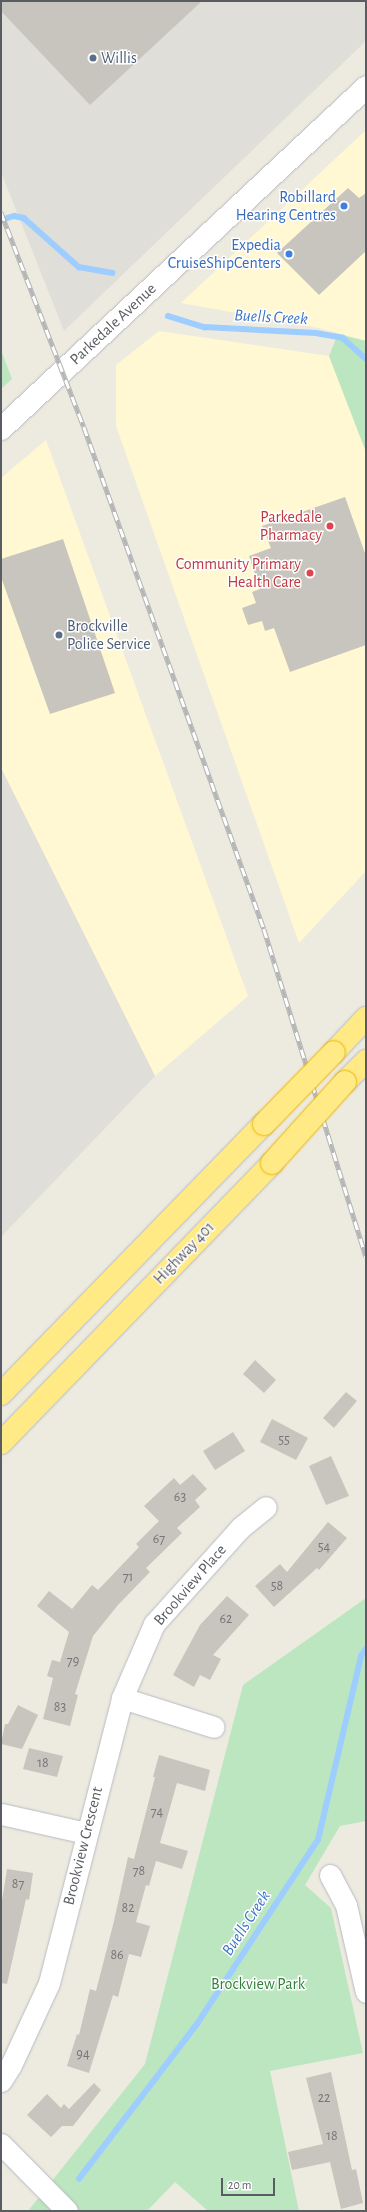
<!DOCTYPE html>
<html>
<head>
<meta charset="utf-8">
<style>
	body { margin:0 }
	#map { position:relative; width:367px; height:2212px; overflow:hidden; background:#edebe0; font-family:"Alegreya Sans",sans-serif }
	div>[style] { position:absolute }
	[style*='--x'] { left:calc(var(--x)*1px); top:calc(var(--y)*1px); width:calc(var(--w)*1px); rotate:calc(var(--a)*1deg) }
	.commercial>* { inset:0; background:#fff8d3 }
	.industrial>* { inset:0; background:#e0ded8 }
	.green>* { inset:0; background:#bbe6bf }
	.stream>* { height:5.5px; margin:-2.75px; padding:0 2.75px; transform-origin:2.75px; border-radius:2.75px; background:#9ecdff }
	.building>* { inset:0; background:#c7c5bd }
	.roads { filter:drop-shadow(0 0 1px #b8bac0) drop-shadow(0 0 1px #b8bac0) }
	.minor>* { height:21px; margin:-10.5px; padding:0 10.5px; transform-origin:10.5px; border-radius:10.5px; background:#fff }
	.secondary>* { height:22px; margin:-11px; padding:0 11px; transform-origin:11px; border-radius:11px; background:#fff }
	.motorway>* { height:22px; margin:-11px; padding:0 11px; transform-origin:11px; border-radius:11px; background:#ffea85 }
	.rail>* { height:4.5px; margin-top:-2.25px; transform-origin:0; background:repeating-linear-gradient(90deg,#fff 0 9px,#b4b5b5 0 18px); box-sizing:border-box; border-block:1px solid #b4b5b5 }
	.bridges { filter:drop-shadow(0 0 1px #edb500) drop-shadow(0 0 1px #edb500) }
	.motorway-bridge>* { height:22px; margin:-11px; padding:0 11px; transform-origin:11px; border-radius:11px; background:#ffea85 }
	.dots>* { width:11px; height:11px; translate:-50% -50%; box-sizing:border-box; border:2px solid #fff; border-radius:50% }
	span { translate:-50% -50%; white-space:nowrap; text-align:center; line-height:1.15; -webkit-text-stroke:3px #fff; paint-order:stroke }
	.number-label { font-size:14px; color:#747679 }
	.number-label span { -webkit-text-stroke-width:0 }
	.service-label { font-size:16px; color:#4e5e75 }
	.left { translate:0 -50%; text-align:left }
	.shop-label { font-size:16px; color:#366cbe }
	.right { translate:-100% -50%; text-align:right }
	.street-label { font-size:16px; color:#595c62 }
	.health-label { font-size:16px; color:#be3a42 }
	.park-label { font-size:16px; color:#30823b }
	.water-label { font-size:17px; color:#3d75c6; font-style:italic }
	.frame { position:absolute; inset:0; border:2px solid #595c62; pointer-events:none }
	.scale { position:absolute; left:221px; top:2178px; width:54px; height:18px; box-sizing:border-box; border:2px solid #595c62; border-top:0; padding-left:5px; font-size:12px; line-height:14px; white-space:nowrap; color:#595c62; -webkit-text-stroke:3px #fff; paint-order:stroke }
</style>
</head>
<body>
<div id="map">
	<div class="commercial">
		<div style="clip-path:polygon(366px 130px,366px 341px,319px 328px,181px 303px)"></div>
		<div style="clip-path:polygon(159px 331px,329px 356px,366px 452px,366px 871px,299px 943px,116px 426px,116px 365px)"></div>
		<div style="clip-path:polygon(46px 440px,248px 996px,155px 1076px,1px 768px,1px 478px)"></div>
	</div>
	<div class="industrial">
		<div style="clip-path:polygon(1px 1px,366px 1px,366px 41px,64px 331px,1px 172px)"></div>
		<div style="clip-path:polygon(1px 768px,155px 1076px,1px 1237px)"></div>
	</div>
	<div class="green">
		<div style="clip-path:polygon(338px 334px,366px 341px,366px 452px,329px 356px)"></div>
		<div style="clip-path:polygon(1px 350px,12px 379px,1px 389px)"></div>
		<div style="clip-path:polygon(366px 1598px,366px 1821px,340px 1826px,305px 1885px,331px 1908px,363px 2053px,270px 2071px,299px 2211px,208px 2211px,175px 2182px,147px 2211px,28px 2211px,145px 2064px,243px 1685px)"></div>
	</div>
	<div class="stream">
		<div style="--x:1;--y:220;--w:14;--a:-17"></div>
		<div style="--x:14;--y:216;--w:10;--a:11"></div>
		<div style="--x:24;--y:218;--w:74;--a:41.7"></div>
		<div style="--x:79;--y:267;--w:34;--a:10"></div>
		<div style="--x:168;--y:316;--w:39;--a:17"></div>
		<div style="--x:205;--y:327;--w:111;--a:3.1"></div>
		<div style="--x:316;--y:333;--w:27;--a:10"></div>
		<div style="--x:343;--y:338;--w:31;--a:42"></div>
		<div style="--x:79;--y:2179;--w:195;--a:-52.7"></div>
		<div style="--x:197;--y:2024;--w:220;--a:-56.7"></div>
		<div style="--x:318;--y:1840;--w:189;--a:-76.8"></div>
		<div style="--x:361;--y:1656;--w:9;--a:-54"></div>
	</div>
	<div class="building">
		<div style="clip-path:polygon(1px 1px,202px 1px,90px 105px,1px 11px)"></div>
		<div style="clip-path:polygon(348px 188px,359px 198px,366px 193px,366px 251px,319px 295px,277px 253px)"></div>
		<div style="clip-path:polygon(345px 497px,366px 556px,366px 645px,290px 672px,274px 628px,265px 631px,262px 621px,248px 625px,242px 608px,256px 603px,252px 592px,260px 589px,249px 556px,271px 548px,262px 526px)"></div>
		<div style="clip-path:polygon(63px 539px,115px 693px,50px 714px,1px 577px,1px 559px)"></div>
		<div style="clip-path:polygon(255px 1360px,276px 1380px,264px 1393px,243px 1374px)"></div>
		<div style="clip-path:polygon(346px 1392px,357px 1401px,334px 1428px,323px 1418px)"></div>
		<div style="clip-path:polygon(272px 1419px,308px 1438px,296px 1460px,260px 1442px)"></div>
		<div style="clip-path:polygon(233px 1432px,245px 1451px,215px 1470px,203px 1451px)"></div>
		<div style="clip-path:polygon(331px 1456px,349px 1496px,326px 1505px,309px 1466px)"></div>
		<div style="clip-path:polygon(193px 1474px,207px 1489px,195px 1500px,200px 1507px,177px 1528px,182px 1533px,146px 1568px,150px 1572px,118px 1605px,93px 1636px,75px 1694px,78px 1695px,70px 1726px,43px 1719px,53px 1678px,47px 1676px,52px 1660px,60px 1662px,69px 1632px,37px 1606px,49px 1591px,72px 1609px,92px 1585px,98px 1590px,139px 1547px,136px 1544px,159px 1521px,144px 1506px,174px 1478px,180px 1485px)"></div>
		<div style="clip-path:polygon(328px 1522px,347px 1538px,319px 1570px,317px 1568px,274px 1607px,255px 1586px,280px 1564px,287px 1572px)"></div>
		<div style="clip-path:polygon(227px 1596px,249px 1615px,213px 1655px,221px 1659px,210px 1680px,200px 1675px,194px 1687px,173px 1675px,200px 1625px)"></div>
		<div style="clip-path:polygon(18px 1705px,38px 1715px,22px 1749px,1px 1744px,5px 1724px,8px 1724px)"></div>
		<div style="clip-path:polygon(29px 1748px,63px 1756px,57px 1777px,23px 1769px)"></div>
		<div style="clip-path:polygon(159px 1755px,210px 1770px,205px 1791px,177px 1783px,160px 1843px,188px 1851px,182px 1869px,156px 1861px,149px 1886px,146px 1885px,136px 1922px,150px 1926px,141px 1957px,129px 1954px,118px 1997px,113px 1995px,89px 2073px,67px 2066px,77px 2034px,79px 2035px,90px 1989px,96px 1991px,114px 1921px,128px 1857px,134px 1859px,155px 1777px,153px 1777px)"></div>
		<div style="clip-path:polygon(7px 1869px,33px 1873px,29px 1900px,26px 1899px,7px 1984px,1px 1983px,1px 1907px)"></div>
		<div style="clip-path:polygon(331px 2072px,352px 2170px,356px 2169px,363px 2203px,341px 2209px,330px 2162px,292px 2170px,288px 2152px,323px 2144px,306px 2078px)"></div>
		<div style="clip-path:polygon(94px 2083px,101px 2090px,73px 2126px,62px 2126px,51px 2137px,27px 2115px,47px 2094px,61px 2108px,64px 2104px,69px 2109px)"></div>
	</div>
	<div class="roads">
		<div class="minor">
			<div style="--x:122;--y:1698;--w:96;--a:17.5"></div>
			<div style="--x:1;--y:1814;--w:87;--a:12.6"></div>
			<div style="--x:330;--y:1875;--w:34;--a:62"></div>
			<div style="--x:346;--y:1905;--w:89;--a:77.1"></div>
			<div style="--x:1;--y:2081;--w:19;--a:-58"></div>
			<div style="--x:11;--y:2065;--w:90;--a:-65.1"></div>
			<div style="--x:49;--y:1983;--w:294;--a:-75.6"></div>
			<div style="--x:122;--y:1698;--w:81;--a:-66.6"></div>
			<div style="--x:154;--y:1624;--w:129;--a:-48.1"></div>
			<div style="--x:240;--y:1528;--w:33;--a:-39"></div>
			<div style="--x:1;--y:2144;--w:94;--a:45.4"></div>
		</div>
		<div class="secondary">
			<div style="--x:1;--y:429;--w:500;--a:-43.1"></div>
		</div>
		<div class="motorway">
			<div style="--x:334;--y:1052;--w:47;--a:-46.7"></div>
			<div style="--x:345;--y:1082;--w:30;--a:-45"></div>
			<div style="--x:1;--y:1394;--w:377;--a:-45.8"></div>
			<div style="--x:1;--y:1443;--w:390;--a:-45.9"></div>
		</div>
	</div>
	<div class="rail">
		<div style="--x:1;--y:212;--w:230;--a:68.9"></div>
		<div style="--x:84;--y:427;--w:533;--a:70.27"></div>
		<div style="--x:264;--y:929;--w:343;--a:72.7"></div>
	</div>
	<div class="bridges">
		<div class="motorway-bridge">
			<div style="--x:264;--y:1124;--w:100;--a:-45.8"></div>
			<div style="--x:272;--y:1163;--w:109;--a:-48"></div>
		</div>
	</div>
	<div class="dots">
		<div style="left:93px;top:58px;background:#5c6f8a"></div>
		<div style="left:344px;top:206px;background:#3f7fe0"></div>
		<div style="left:289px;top:254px;background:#3f7fe0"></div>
		<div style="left:330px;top:526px;background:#e0444e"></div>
		<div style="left:310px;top:573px;background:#e0444e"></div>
		<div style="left:59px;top:635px;background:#5c6f8a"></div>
	</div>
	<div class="number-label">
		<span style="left:284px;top:1440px">55</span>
		<span style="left:180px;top:1497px">63</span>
		<span style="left:159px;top:1539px">67</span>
		<span style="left:324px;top:1547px">54</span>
		<span style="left:128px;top:1577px">71</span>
		<span style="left:277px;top:1586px">58</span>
		<span style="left:226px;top:1619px">62</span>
		<span style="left:73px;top:1661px">79</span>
		<span style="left:60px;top:1707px">83</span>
		<span style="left:43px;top:1763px">18</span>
		<span style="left:157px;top:1812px">74</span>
		<span style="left:139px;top:1871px">78</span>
		<span style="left:18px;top:1884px">87</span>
		<span style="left:128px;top:1908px">82</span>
		<span style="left:117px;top:1955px">86</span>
		<span style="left:83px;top:2054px">94</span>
		<span style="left:324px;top:2098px">22</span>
		<span style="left:332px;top:2136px">18</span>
	</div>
	<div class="service-label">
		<span class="left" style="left:101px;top:58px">Willis</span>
		<span class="left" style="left:67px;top:635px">Brockville<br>Police Service</span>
	</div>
	<div class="shop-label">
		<span class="right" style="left:336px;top:206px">Robillard<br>Hearing Centres</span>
		<span class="right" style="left:281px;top:254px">Expedia<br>CruiseShipCenters</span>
	</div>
	<div class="street-label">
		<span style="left:113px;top:324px;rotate:-43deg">Parkedale Avenue</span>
		<span style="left:184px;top:1253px;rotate:-46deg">Highway 401</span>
		<span style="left:190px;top:1585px;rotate:-49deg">Brookview Place</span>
		<span style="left:83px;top:1846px;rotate:-76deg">Brookview Crescent</span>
	</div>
	<div class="health-label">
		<span class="right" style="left:322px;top:526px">Parkedale<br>Pharmacy</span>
		<span class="right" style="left:301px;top:573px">Community Primary<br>Health Care</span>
	</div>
	<div class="park-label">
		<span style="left:258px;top:1984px">Brockview Park</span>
	</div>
	<div class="water-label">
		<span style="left:271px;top:317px;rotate:3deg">Buells Creek</span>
		<span style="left:246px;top:1923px;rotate:-57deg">Buells Creek</span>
	</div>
	<div class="frame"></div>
	<div class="scale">20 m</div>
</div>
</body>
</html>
